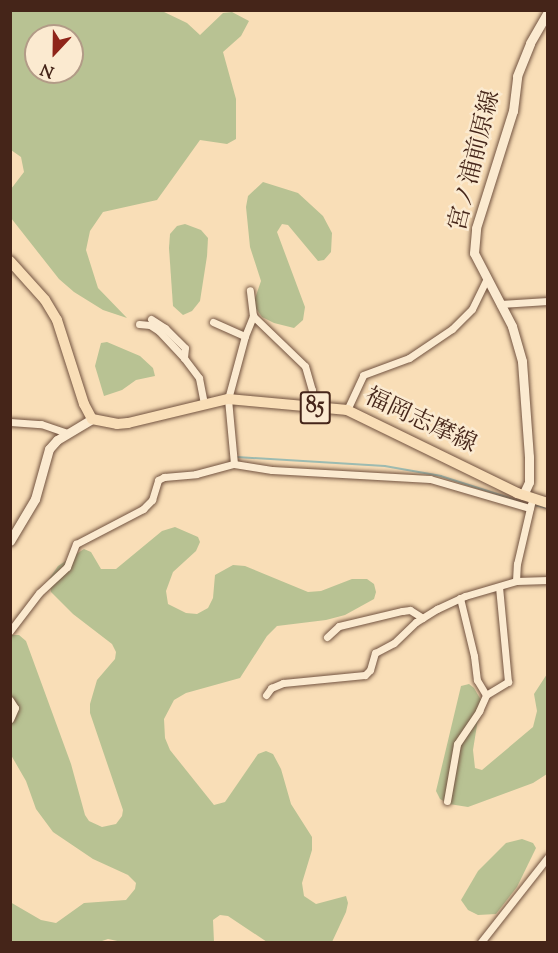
<!DOCTYPE html>
<html>
<head>
<meta charset="utf-8">
<style>
	body { margin:0 }
	#map { position:relative; width:558px; height:953px; overflow:hidden; background:#f9deb7; font-family:"Sorts Mill Goudy","Noto Serif JP",serif }
	div>[style] { position:absolute }
	[style*='--x'] { left:calc(var(--x)*1px); top:calc(var(--y)*1px); width:calc(var(--w)*1px); rotate:calc(var(--a)*1deg) }
	.green>* { inset:0; background:#b8c293 }
	.stream>* { height:1.5px; margin:-0.75px; padding:0 0.75px; transform-origin:0.75px; border-radius:0.75px; background:#9ebcb2 }
	.roads { filter:drop-shadow(0 0 2px #725340) drop-shadow(0 0 2px #725340) }
	.street>* { height:7px; margin:-3.5px; padding:0 3.5px; transform-origin:3.5px; border-radius:3.5px; background:#fbead0 }
	.secondary>* { height:9px; margin:-4.5px; padding:0 4.5px; transform-origin:4.5px; border-radius:4.5px; background:#fbead0 }
	.primary>* { height:10px; margin:-5px; padding:0 5px; transform-origin:5px; border-radius:5px; background:#f9deb7 }
	span { translate:-50% -50%; white-space:nowrap; text-align:center; line-height:1.15; -webkit-text-stroke:5px #fbead0; paint-order:stroke }
	.shield-label span { padding:2px 4px; background:#fbead0; border:2px solid; border-radius:4px; -webkit-text-stroke-width:0 }
	.shield-label { font-size:22px; color:#452519; font-weight:700 }
	.street-label { font-size:24px; color:#452519 }
	.frame { position:absolute; inset:0; border:12px solid #452519; pointer-events:none }
	.north { position:absolute; left:24px; top:24px; width:60px; height:60px; box-sizing:border-box; background:#fbead0; border:2px solid #b29b87; border-radius:50%; rotate:202deg; font-size:16px; font-weight:700; line-height:24px; text-align:center; color:#452519 }
	.north::after { content:''; display:block; margin:auto; width:21px; height:27px; background:#8f2418; clip-path:polygon(50% 0,100% 100%,50% 72%,0 100%) }
</style>
</head>
<body>
<div id="map">
	<div class="green">
		<div style="clip-path:polygon(evenodd,11px 10px,162px 11px,187px 23px,200px 35px,223px 13px,232px 12px,249px 21px,241px 36px,223px 52px,236px 99px,236px 139px,227px 144px,200px 140px,157px 200px,103px 212px,90px 231px,86px 250px,98px 288px,127px 318px,103px 310px,74px 292px,59px 279px,11px 218px,11px 189px,24px 172px,21px 157px,11px 150px,11px 10px,36px 36px,72px 36px,72px 72px,36px 72px,36px 36px)"></div>
		<div style="clip-path:polygon(263px 182px,298px 193px,323px 216px,332px 233px,331px 252px,324px 260px,318px 261px,288px 225px,282px 224px,277px 232px,305px 307px,303px 320px,294px 328px,274px 323px,262px 317px,253px 304px,261px 281px,250px 247px,246px 207px,248px 196px)"></div>
		<div style="clip-path:polygon(185px 224px,201px 230px,208px 238px,207px 256px,200px 301px,192px 311px,183px 315px,173px 306px,169px 248px,170px 234px,177px 226px)"></div>
		<div style="clip-path:polygon(107px 342px,140px 356px,153px 368px,155px 376px,136px 380px,122px 390px,104px 396px,95px 366px,101px 343px)"></div>
		<div style="clip-path:polygon(175px 527px,198px 537px,200px 542px,196px 551px,173px 572px,166px 591px,168px 604px,186px 613px,197px 614px,208px 608px,213px 598px,215px 575px,233px 565px,245px 566px,308px 592px,321px 591px,352px 579px,367px 579px,374px 584px,376px 592px,374px 599px,345px 615px,326px 620px,277px 626px,267px 636px,240px 678px,186px 693px,174px 700px,164px 719px,165px 738px,170px 750px,214px 805px,225px 802px,258px 754px,266px 751px,273px 754px,281px 769px,291px 804px,312px 837px,312px 850px,302px 883px,304px 896px,316px 904px,346px 896px,348px 903px,346px 912px,332px 942px,267px 942px,228px 916px,220px 915px,213px 920px,214px 942px,122px 942px,108px 939px,99px 942px,11px 942px,10px 902px,41px 920px,56px 923px,84px 903px,126px 900px,135px 889px,136px 883px,128px 875px,93px 859px,53px 832px,36px 809px,26px 781px,11px 755px,11px 635px,19px 635px,26px 641px,71px 764px,85px 815px,89px 821px,102px 827px,116px 824px,122px 816px,123px 810px,90px 713px,90px 704px,97px 680px,115px 659px,116px 652px,112px 644px,73px 614px,51px 592px,49px 579px,58px 566px,84px 549px,91px 552px,101px 569px,116px 569px,162px 531px)"></div>
		<div style="clip-path:polygon(547px 674px,547px 774px,533px 783px,468px 807px,449px 804px,440px 799px,436px 791px,461px 686px,469px 684px,474px 688px,481px 700px,473px 750px,475px 768px,482px 770px,533px 727px,537px 711px,534px 694px)"></div>
		<div style="clip-path:polygon(522px 839px,533px 843px,536px 848px,517px 887px,496px 914px,478px 915px,468px 910px,461px 900px,478px 871px,506px 843px)"></div>
	</div>
	<div class="stream">
		<div style="--x:237;--y:457;--w:148;--a:3.5"></div>
		<div style="--x:385;--y:466;--w:57;--a:10.1"></div>
		<div style="--x:441;--y:476;--w:92;--a:17.7"></div>
		<div style="--x:534;--y:505;--w:14;--a:12"></div>
	</div>
	<div class="roads">
		<div class="street">
			<div style="--x:500;--y:304;--w:48;--a:-3.6"></div>
			<div style="--x:253;--y:316;--w:72;--a:43.9"></div>
			<div style="--x:305;--y:366;--w:25;--a:74"></div>
			<div style="--x:312;--y:390;--w:17;--a:93"></div>
			<div style="--x:151;--y:319;--w:17;--a:33"></div>
			<div style="--x:165;--y:328;--w:28;--a:45"></div>
			<div style="--x:185;--y:348;--w:10;--a:96"></div>
			<div style="--x:184;--y:358;--w:25;--a:53"></div>
			<div style="--x:199;--y:378;--w:25;--a:79"></div>
			<div style="--x:213;--y:322;--w:35;--a:24"></div>
			<div style="--x:245;--y:336;--w:65;--a:105.1"></div>
			<div style="--x:228;--y:399;--w:65;--a:84.7"></div>
			<div style="--x:139;--y:324;--w:11;--a:5"></div>
			<div style="--x:150;--y:325;--w:11;--a:34"></div>
			<div style="--x:159;--y:331;--w:37;--a:47"></div>
			<div style="--x:245;--y:336;--w:22;--a:-68"></div>
			<div style="--x:253;--y:316;--w:26;--a:-97"></div>
			<div style="--x:347;--y:410;--w:38;--a:-65"></div>
			<div style="--x:363;--y:375;--w:49;--a:-20.3"></div>
			<div style="--x:409;--y:358;--w:52;--a:-34"></div>
			<div style="--x:452;--y:329;--w:28;--a:-45"></div>
			<div style="--x:472;--y:309;--w:32;--a:-64"></div>
			<div style="--x:10;--y:422;--w:31;--a:4"></div>
			<div style="--x:41;--y:424;--w:28;--a:19"></div>
			<div style="--x:516;--y:581;--w:17;--a:-87"></div>
			<div style="--x:517;--y:564;--w:62;--a:-76.9"></div>
			<div style="--x:460;--y:598;--w:60;--a:76.4"></div>
			<div style="--x:474;--y:656;--w:24;--a:83"></div>
			<div style="--x:477;--y:680;--w:17;--a:59"></div>
			<div style="--x:10;--y:631;--w:48;--a:-52.7"></div>
			<div style="--x:39;--y:593;--w:38;--a:-43"></div>
			<div style="--x:67;--y:567;--w:25;--a:-69"></div>
			<div style="--x:76;--y:544;--w:76;--a:-27.6"></div>
			<div style="--x:143;--y:509;--w:13;--a:-45"></div>
			<div style="--x:152;--y:500;--w:21;--a:-73"></div>
			<div style="--x:158;--y:480;--w:7;--a:-27"></div>
			<div style="--x:164;--y:477;--w:32;--a:-5"></div>
			<div style="--x:196;--y:474;--w:39;--a:-15"></div>
			<div style="--x:234;--y:464;--w:38;--a:9"></div>
			<div style="--x:272;--y:470;--w:158;--a:3.3"></div>
			<div style="--x:430;--y:479;--w:104;--a:16.2"></div>
			<div style="--x:327;--y:637;--w:16;--a:-43"></div>
			<div style="--x:339;--y:626;--w:65;--a:-13.4"></div>
			<div style="--x:402;--y:611;--w:8;--a:-7"></div>
			<div style="--x:410;--y:610;--w:15;--a:32"></div>
			<div style="--x:266;--y:695;--w:9;--a:-54"></div>
			<div style="--x:271;--y:688;--w:13;--a:-23"></div>
			<div style="--x:283;--y:683;--w:82;--a:-5.6"></div>
			<div style="--x:365;--y:675;--w:7;--a:-45"></div>
			<div style="--x:370;--y:670;--w:18;--a:-74"></div>
			<div style="--x:375;--y:653;--w:21;--a:-28"></div>
			<div style="--x:394;--y:643;--w:30;--a:-44"></div>
			<div style="--x:416;--y:622;--w:25;--a:-32"></div>
			<div style="--x:437;--y:609;--w:31;--a:-25"></div>
			<div style="--x:465;--y:596;--w:53;--a:-16.4"></div>
			<div style="--x:516;--y:581;--w:32;--a:-2"></div>
			<div style="--x:10;--y:700;--w:9;--a:58"></div>
			<div style="--x:15;--y:708;--w:12;--a:114"></div>
			<div style="--x:447;--y:801;--w:58;--a:-80"></div>
			<div style="--x:457;--y:744;--w:40;--a:-56"></div>
			<div style="--x:479;--y:711;--w:17;--a:-66"></div>
			<div style="--x:486;--y:695;--w:26;--a:-31"></div>
			<div style="--x:508;--y:682;--w:95;--a:-95.4"></div>
			<div style="--x:481;--y:942;--w:108;--a:-51.8"></div>
		</div>
		<div class="secondary">
			<div style="--x:523;--y:495;--w:14;--a:-65"></div>
			<div style="--x:529;--y:482;--w:25;--a:-90"></div>
			<div style="--x:529;--y:457;--w:96;--a:-94.2"></div>
			<div style="--x:522;--y:361;--w:36;--a:-106"></div>
			<div style="--x:512;--y:326;--w:82;--a:-117.5"></div>
			<div style="--x:474;--y:253;--w:25;--a:-85"></div>
			<div style="--x:476;--y:228;--w:123;--a:-72.5"></div>
			<div style="--x:513;--y:111;--w:35;--a:-83"></div>
			<div style="--x:517;--y:76;--w:35;--a:-68"></div>
			<div style="--x:530;--y:43;--w:36;--a:-60"></div>
			<div style="--x:10;--y:541;--w:49;--a:-59.2"></div>
			<div style="--x:35;--y:499;--w:52;--a:-74.4"></div>
			<div style="--x:49;--y:449;--w:12;--a:-48"></div>
			<div style="--x:57;--y:440;--w:41;--a:-31"></div>
		</div>
		<div class="primary">
			<div style="--x:10;--y:261;--w:52;--a:48.1"></div>
			<div style="--x:45;--y:300;--w:23;--a:59"></div>
			<div style="--x:57;--y:320;--w:88;--a:72.2"></div>
			<div style="--x:84;--y:404;--w:17;--a:62"></div>
			<div style="--x:92;--y:419;--w:25;--a:11"></div>
			<div style="--x:117;--y:424;--w:11;--a:-5"></div>
			<div style="--x:128;--y:423;--w:103;--a:-13.5"></div>
			<div style="--x:228;--y:399;--w:120;--a:5.3"></div>
			<div style="--x:347;--y:410;--w:189;--a:26"></div>
			<div style="--x:517;--y:493;--w:33;--a:18"></div>
		</div>
	</div>
	<div class="shield-label">
		<span style="left:315px;top:408px">85</span>
	</div>
	<div class="street-label">
		<span style="left:476px;top:161px;rotate:-76deg">宮ノ浦前原線</span>
		<span style="left:420px;top:422px;rotate:25deg">福岡志摩線</span>
	</div>
	<div class="frame"></div>
	<div class="north">N</div>
</div>
</body>
</html>
